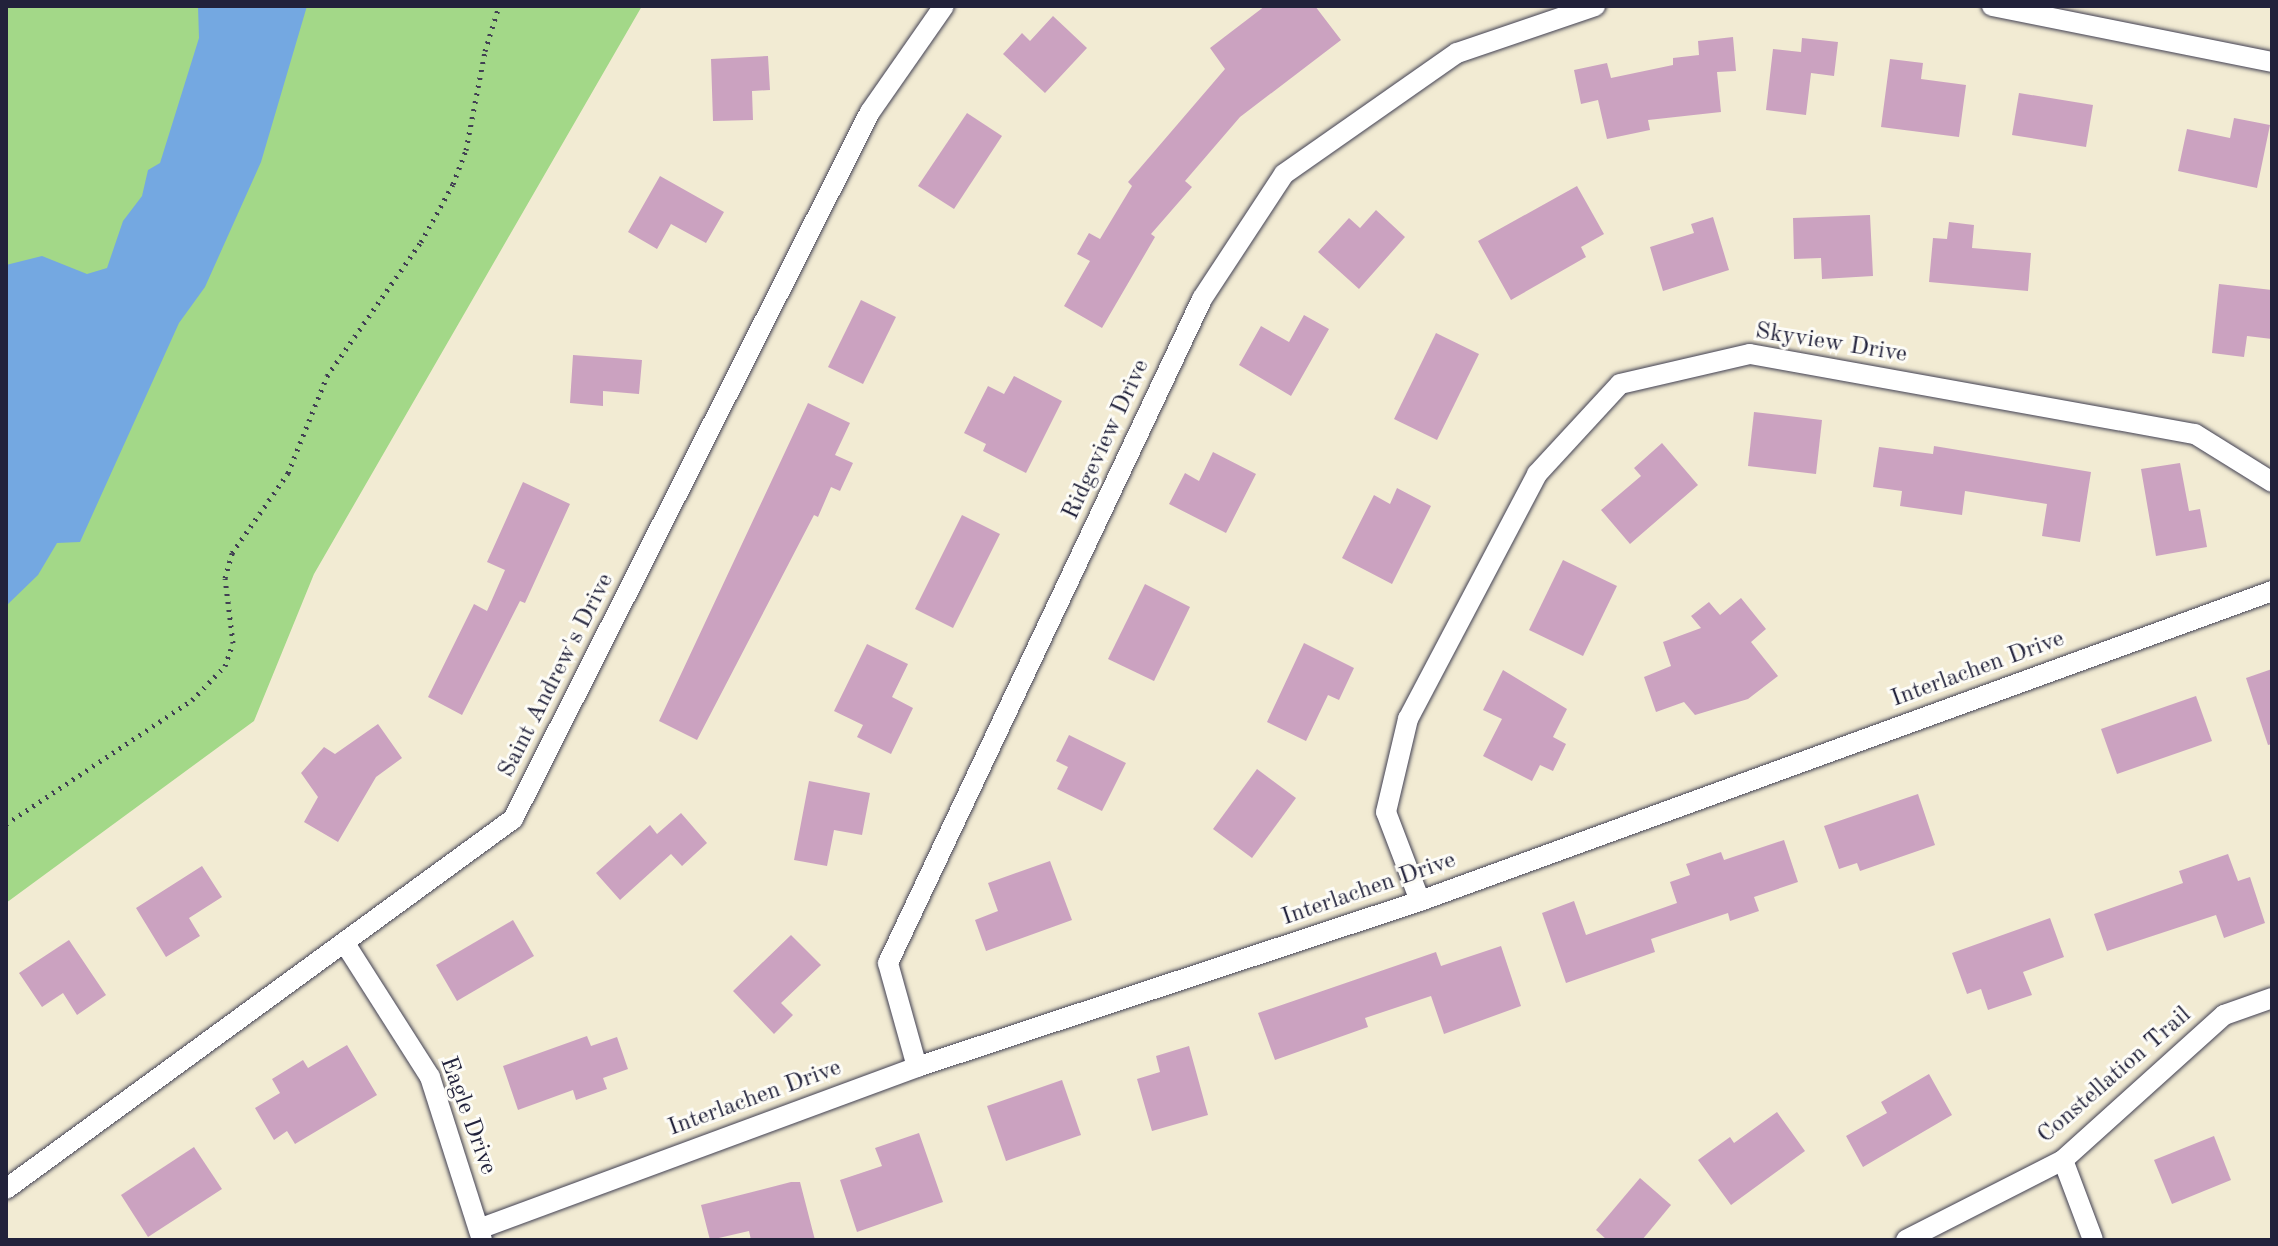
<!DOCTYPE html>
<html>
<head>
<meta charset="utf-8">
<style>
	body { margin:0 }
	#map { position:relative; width:2278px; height:1246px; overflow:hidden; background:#f2ebd3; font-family:"Old Standard TT",serif }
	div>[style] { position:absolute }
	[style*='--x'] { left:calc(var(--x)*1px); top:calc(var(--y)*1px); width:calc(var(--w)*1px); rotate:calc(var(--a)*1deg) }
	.green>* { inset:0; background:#a3d888 }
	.water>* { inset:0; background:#74a8e1 }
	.building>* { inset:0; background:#cba2c0 }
	.path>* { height:5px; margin-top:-2.5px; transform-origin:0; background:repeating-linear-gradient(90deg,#414052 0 2px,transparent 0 8px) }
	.roads { filter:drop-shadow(0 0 2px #414052) drop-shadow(0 0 2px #414052) }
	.street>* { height:20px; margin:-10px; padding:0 10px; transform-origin:10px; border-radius:10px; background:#fff }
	span { translate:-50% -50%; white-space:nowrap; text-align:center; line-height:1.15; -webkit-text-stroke:6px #fdfcf7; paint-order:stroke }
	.street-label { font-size:24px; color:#22223b }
	.frame { position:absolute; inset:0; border:8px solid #22223b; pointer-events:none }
</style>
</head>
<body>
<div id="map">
	<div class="green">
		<div style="clip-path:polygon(6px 6px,642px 6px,314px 574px,254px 721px,6px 903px)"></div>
	</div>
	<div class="water">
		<div style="clip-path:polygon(198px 6px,307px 6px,261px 162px,205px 287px,179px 323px,80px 542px,57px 543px,38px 575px,6px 606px,6px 265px,42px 256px,87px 274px,107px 268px,123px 221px,142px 196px,148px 170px,160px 163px,199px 38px)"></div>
	</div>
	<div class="building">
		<div style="clip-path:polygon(1265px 6px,1315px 6px,1341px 40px,1240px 117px,1185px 181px,1192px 187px,1151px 234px,1155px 237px,1102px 328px,1064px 306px,1090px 261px,1077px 254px,1089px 233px,1100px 239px,1132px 186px,1128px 182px,1225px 69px,1210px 48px)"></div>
		<div style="clip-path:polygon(1053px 16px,1087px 48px,1045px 93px,1003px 54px,1022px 33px,1030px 41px)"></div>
		<div style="clip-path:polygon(1733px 37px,1736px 71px,1717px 72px,1721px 112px,1648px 120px,1650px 130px,1607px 139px,1598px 100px,1581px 104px,1574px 70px,1607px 63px,1611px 78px,1673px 65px,1673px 58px,1699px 55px,1698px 41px)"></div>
		<div style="clip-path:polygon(1802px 38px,1838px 42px,1834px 76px,1811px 73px,1806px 115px,1766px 110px,1773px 49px,1801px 52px)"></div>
		<div style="clip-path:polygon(768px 56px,770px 90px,752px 91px,753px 120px,713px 121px,711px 59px)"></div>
		<div style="clip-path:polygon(1890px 59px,1923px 63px,1921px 79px,1966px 85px,1959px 137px,1881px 127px)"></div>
		<div style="clip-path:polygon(2019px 93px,2093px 105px,2086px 147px,2012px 135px)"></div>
		<div style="clip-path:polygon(967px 113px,1002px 136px,954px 209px,918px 186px)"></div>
		<div style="clip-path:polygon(2234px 118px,2270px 125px,2257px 188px,2178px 171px,2187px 129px,2230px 138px)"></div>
		<div style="clip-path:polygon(660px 176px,724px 212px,706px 243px,671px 224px,657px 249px,628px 232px)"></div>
		<div style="clip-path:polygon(1577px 186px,1604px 234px,1581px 247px,1586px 257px,1511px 300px,1478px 241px)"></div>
		<div style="clip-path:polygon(1376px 210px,1405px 237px,1359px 289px,1318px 252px,1349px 218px,1360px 228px)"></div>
		<div style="clip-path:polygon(1870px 215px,1873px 276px,1822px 279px,1821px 258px,1794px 259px,1793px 218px)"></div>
		<div style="clip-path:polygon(1713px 217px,1729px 270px,1663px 291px,1650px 247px,1694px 233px,1691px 224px)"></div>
		<div style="clip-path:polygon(1949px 222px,1974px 225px,1972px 248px,2031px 253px,2028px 291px,1929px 282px,1933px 238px,1947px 239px)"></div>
		<div style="clip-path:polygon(2219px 284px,2272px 290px,2272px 339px,2247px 336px,2244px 357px,2212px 353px)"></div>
		<div style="clip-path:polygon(861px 300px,896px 317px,863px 384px,828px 367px)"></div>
		<div style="clip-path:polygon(1304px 315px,1329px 329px,1291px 396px,1239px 365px,1261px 326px,1289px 342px)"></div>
		<div style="clip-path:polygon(1436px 333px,1479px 354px,1437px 440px,1394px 419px)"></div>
		<div style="clip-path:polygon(573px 355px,642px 360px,639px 394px,603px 391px,603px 406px,570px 403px)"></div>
		<div style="clip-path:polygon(1014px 376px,1062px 401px,1026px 473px,983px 451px,986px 444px,964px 433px,988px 386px,1004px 394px)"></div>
		<div style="clip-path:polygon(808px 403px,850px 423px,835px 455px,853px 463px,840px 491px,831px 487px,818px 517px,814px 515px,697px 740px,659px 721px)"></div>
		<div style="clip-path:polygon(1754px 412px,1822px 420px,1816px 474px,1748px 466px)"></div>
		<div style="clip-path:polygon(1662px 443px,1698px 485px,1630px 544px,1601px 510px,1641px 476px,1634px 468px)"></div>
		<div style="clip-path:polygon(1934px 446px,2091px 472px,2080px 542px,2042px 536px,2047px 504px,1965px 491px,1962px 515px,1900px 506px,1902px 491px,1873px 487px,1879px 447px,1933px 454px)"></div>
		<div style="clip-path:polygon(1213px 452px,1256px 474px,1226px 533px,1169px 504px,1185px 473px,1199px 481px)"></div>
		<div style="clip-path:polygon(2180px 463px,2189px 511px,2200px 509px,2207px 547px,2156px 556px,2141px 469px)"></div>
		<div style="clip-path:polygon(523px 482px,570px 504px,525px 603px,520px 601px,462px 715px,428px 697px,474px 604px,487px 611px,505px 570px,487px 562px)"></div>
		<div style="clip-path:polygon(1397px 488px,1431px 506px,1392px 584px,1342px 558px,1374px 495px,1390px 504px)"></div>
		<div style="clip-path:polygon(962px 515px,1000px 534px,953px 628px,915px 609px)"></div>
		<div style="clip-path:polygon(1563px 560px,1617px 586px,1583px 656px,1529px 630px)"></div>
		<div style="clip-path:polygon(1145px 584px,1190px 607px,1154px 681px,1108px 659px)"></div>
		<div style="clip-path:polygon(1741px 598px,1766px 629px,1751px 642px,1778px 676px,1748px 699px,1695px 715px,1684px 702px,1656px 712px,1644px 677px,1671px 666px,1663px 642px,1701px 628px,1691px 616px,1709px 602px,1720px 615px)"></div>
		<div style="clip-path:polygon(1304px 643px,1354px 668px,1339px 700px,1328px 695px,1306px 741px,1267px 722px)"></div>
		<div style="clip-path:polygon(867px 644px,908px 664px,892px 697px,913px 708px,891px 754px,857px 737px,863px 725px,834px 711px)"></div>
		<div style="clip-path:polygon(2272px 669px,2272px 744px,2268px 745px,2246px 678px)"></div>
		<div style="clip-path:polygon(1503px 670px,1567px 709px,1553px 737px,1566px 744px,1553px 771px,1540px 765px,1532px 781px,1483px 756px,1502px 719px,1483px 710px)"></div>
		<div style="clip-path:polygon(2196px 696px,2212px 741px,2117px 774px,2101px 729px)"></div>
		<div style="clip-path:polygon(378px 724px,402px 758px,376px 777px,338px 842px,304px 822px,318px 797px,301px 773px,324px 747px,335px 754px)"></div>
		<div style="clip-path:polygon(1069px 735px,1126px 763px,1102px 811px,1057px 789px,1068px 767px,1056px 761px)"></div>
		<div style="clip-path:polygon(1257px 769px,1296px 798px,1252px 858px,1213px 829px)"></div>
		<div style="clip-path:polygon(809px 781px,870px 793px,862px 835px,834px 830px,827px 866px,794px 860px)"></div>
		<div style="clip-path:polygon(1918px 794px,1935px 845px,1860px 871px,1857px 863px,1839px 869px,1824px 826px)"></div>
		<div style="clip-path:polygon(681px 813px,707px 843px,682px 866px,671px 854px,620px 900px,596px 873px,650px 825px,657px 834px)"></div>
		<div style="clip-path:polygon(1784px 840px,1798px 882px,1754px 897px,1759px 911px,1730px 921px,1728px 913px,1651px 939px,1655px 952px,1566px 983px,1542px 913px,1574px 901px,1586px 935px,1677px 903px,1670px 882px,1690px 875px,1686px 864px,1721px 852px,1724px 860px)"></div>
		<div style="clip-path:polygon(2228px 854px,2238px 881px,2250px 877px,2265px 923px,2224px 938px,2216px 915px,2107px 951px,2094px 914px,2183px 883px,2179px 871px)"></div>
		<div style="clip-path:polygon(1050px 861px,1072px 920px,986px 951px,975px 920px,998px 911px,988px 883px)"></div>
		<div style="clip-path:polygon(202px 866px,222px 897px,189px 918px,200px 936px,166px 957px,136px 908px)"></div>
		<div style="clip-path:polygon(2050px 918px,2064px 957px,2023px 972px,2032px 995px,1988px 1010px,1981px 989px,1967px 994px,1952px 953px)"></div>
		<div style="clip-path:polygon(513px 920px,534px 956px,457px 1001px,436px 965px)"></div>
		<div style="clip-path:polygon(791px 935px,821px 965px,781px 1003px,793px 1015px,774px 1034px,733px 991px)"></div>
		<div style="clip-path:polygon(69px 940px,106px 995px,77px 1015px,63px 993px,42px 1007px,19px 973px)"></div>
		<div style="clip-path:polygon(1501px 946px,1521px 1006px,1444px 1034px,1431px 996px,1365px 1018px,1368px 1027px,1275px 1060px,1258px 1013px,1436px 952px,1441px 966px)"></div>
		<div style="clip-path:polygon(587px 1036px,591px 1046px,617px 1037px,628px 1069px,603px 1078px,607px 1089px,576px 1100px,573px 1090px,518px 1110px,503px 1066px)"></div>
		<div style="clip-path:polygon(347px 1045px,377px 1095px,295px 1144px,287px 1131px,274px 1140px,255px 1108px,280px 1093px,272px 1079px,303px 1060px,308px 1068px)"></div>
		<div style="clip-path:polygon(1189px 1046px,1208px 1115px,1152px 1131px,1137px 1079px,1160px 1072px,1156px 1056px)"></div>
		<div style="clip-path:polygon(1929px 1074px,1952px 1115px,1863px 1167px,1846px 1136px,1887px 1113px,1881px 1102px)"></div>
		<div style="clip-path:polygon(1062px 1080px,1081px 1135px,1006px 1161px,987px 1106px)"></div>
		<div style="clip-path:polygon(1777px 1112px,1805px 1151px,1731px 1205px,1698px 1160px,1730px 1137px,1734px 1143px)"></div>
		<div style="clip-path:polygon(919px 1133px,943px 1202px,857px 1232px,840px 1180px,882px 1166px,875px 1148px)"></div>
		<div style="clip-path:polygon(2214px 1136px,2231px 1180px,2172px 1204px,2154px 1160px)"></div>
		<div style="clip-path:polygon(194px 1147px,222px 1189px,148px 1237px,121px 1195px)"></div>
		<div style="clip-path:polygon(1640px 1178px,1671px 1205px,1642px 1240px,1607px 1240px,1596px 1230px)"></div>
		<div style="clip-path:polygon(791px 1182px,800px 1182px,815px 1240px,751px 1240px,749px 1231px,710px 1240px,701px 1205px)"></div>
	</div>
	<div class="path">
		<div style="--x:6;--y:824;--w:224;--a:-33.7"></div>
		<div style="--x:192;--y:700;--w:47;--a:-45.9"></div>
		<div style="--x:225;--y:666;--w:24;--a:-71"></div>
		<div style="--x:233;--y:643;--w:65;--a:-97"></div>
		<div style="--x:225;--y:578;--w:26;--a:-74"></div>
		<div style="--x:232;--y:553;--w:98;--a:-55"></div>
		<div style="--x:288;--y:473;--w:105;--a:-68.1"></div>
		<div style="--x:327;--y:376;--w:164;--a:-55"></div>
		<div style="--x:421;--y:242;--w:66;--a:-61.1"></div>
		<div style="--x:453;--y:184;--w:36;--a:-69"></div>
		<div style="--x:466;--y:150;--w:101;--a:-79.1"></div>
		<div style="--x:485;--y:51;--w:47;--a:-72.7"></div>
	</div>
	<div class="roads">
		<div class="street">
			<div style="--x:1992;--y:6;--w:286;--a:11.3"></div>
			<div style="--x:1420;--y:901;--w:95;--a:-110.9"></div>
			<div style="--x:1386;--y:812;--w:96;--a:-76.7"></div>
			<div style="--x:1408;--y:719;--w:277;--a:-62.2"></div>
			<div style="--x:1537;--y:474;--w:122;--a:-47.3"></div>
			<div style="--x:1620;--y:384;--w:133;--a:-13"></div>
			<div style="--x:1750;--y:354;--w:452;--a:10.2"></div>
			<div style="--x:2195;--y:434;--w:91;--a:31.9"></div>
			<div style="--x:346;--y:945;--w:156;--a:57.5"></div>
			<div style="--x:430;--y:1077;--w:171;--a:72.3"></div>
			<div style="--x:917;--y:1067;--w:108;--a:-105.6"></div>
			<div style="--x:888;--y:963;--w:735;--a:-64.69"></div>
			<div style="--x:1202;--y:299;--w:149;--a:-56.7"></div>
			<div style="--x:1284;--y:174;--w:211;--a:-35"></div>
			<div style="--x:1457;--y:53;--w:146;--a:-18.8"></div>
			<div style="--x:2063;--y:1160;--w:85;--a:69.4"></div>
			<div style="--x:6;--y:1189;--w:628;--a:-36.12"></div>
			<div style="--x:513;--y:819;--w:792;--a:-63.21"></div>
			<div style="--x:870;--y:112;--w:129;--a:-55.1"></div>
			<div style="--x:479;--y:1229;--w:467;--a:-20.3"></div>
			<div style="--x:917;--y:1067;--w:530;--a:-18.26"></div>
			<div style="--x:1420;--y:901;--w:907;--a:-19.99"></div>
			<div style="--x:1906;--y:1240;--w:176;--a:-27"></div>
			<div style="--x:2063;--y:1160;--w:217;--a:-42"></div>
			<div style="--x:2224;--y:1015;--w:51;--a:-19.5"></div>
		</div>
	</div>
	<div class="street-label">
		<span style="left:1831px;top:344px;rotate:9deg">Skyview Drive</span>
		<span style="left:1107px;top:440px;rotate:-65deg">Ridgeview Drive</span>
		<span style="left:1978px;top:670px;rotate:-20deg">Interlachen Drive</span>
		<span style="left:557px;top:676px;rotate:-63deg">Saint Andrew's Drive</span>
		<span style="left:1369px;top:890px;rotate:-19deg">Interlachen Drive</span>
		<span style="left:2115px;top:1076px;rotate:-41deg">Constellation Trail</span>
		<span style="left:755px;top:1099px;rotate:-20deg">Interlachen Drive</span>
		<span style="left:467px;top:1116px;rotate:70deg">Eagle Drive</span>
	</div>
	<div class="frame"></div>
</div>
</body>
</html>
